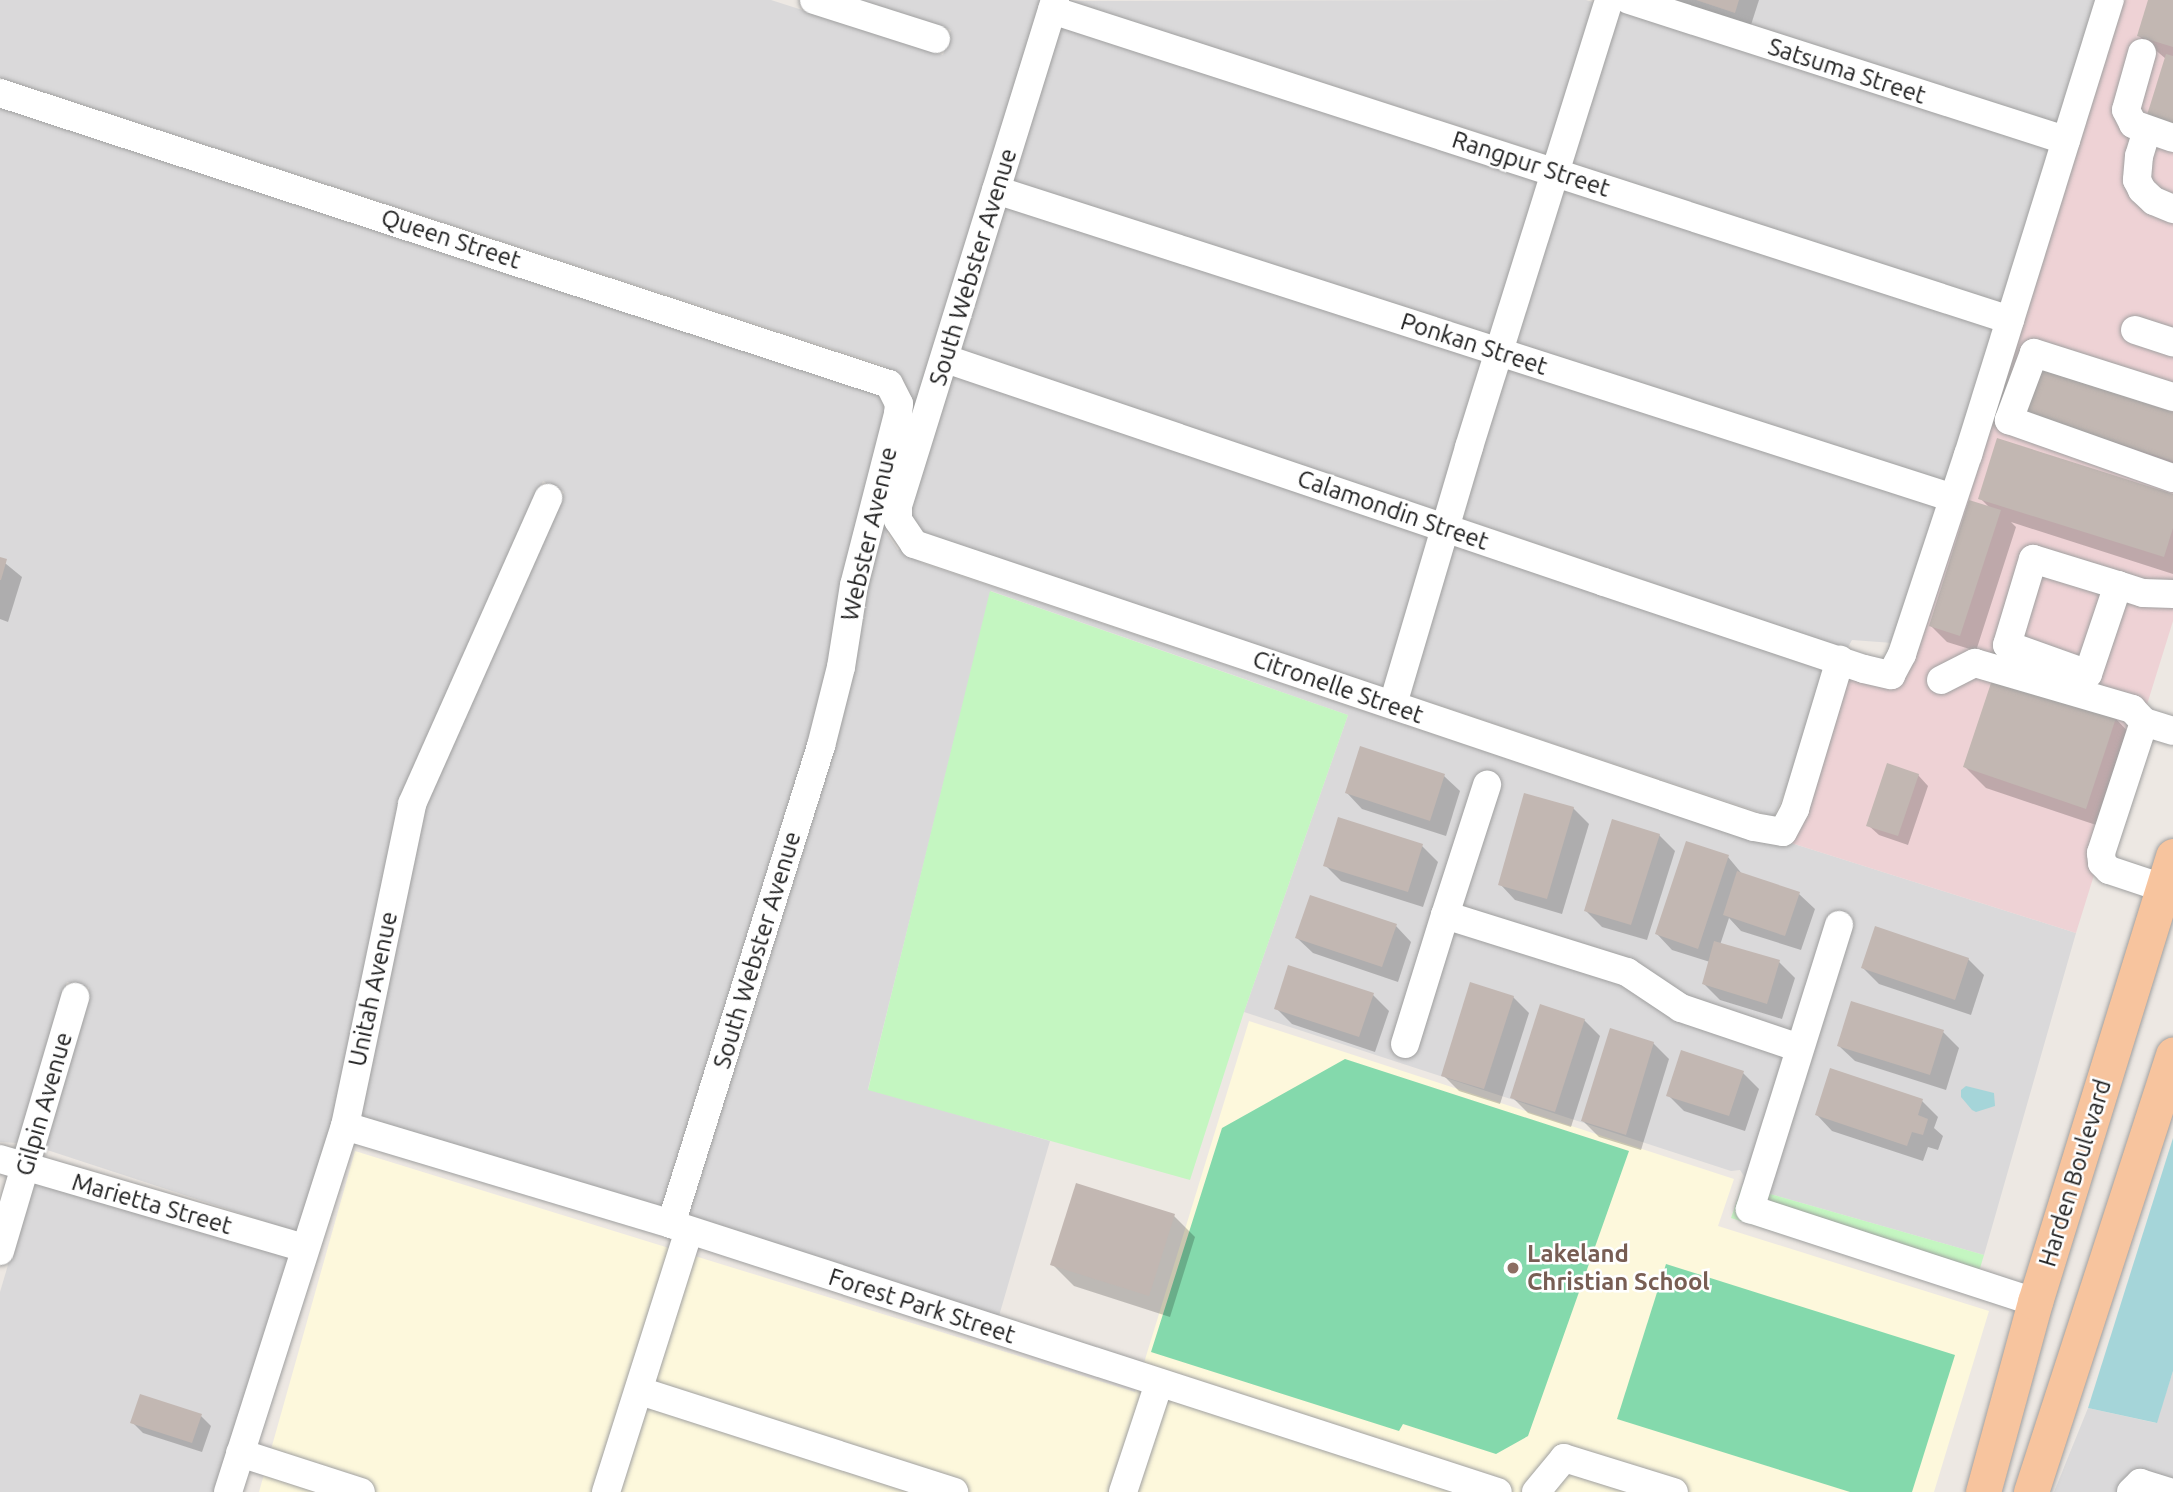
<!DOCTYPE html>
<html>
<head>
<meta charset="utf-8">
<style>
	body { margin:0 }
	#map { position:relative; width:2173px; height:1492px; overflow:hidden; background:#ede8e3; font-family:Ubuntu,sans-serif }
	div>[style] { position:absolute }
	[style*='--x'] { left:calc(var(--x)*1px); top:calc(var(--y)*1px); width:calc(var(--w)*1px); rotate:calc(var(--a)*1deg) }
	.residential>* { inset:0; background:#dad9da }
	.commercial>* { inset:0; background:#eed2d5 }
	.education>* { inset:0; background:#fdf8dc }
	.park>* { inset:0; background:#c4f6c1 }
	.pitch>* { inset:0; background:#84d9ac }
	.water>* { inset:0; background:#a5d5d9 }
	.shadow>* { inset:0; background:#0003 }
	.building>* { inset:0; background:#c2b7b2 }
	.roads { filter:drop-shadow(0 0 2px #a0a0a0) drop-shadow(0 0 2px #a0a0a0) }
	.minor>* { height:28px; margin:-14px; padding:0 14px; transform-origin:14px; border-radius:14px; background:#fff }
	.major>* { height:35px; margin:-17.5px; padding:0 17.5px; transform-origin:17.5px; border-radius:17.5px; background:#f7c49e }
	.dots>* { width:19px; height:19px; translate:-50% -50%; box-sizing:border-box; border:4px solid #fff; border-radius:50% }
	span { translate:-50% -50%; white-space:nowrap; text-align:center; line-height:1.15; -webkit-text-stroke:5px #fff; paint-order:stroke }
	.street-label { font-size:24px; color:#1c1c1c }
	.education-label { font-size:24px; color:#785e54; font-weight:700 }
	.left { translate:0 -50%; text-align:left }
</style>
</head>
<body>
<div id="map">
	<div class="residential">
		<div style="clip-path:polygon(0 0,771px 0,943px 55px,951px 30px,858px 0,1043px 0,887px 534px,898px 550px,901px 549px,922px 563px,1750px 840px,1787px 847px,1788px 842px,2076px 933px,1984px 1255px,1742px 1186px,1744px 1176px,1740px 1170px,1731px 1171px,1244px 1012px,1348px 715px,991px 591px,868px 1089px,1050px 1141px,999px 1316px,686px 1215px,866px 587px,911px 397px,902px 377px,882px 365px,0 78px)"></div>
		<div style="clip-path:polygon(1586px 0,1596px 3px,1548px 155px,1068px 1px)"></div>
		<div style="clip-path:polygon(1672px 0,2098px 0,2059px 125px)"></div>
		<div style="clip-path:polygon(1618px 10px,2051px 150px,2003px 304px,1570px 163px)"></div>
		<div style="clip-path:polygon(1060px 26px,1541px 181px,1492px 335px,1011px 181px)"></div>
		<div style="clip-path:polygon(0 107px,881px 394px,887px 407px,810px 743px,663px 1208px,359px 1117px,423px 807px,564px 492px,543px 481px,401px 799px,333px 1124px,297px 1232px,41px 1148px,89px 988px,67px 982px,17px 1143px,0 1142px)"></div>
		<div style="clip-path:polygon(1563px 188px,1995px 329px,1946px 482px,1515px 343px)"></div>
		<div style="clip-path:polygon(1003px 206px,1484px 361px,1437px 511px,961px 350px)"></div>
		<div style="clip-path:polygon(1507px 368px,1937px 507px,1893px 643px,1852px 640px,1847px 649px,1460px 518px)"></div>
		<div style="clip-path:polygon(953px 375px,1430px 536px,1385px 688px,921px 533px,913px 524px,910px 508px)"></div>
		<div style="clip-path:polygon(1452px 544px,1825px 670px,1793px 773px,1774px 817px,1408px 695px)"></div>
		<div style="clip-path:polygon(35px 1174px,289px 1257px,216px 1492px,0 1492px,0 1292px)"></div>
		<div style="clip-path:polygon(2173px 1371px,2173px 1492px,2054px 1492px,2088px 1408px,2156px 1423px)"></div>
	</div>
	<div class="commercial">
		<div style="clip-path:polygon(2123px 0,2173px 0,2173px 621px,2076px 933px,1788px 842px,1848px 677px,1888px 688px)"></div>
	</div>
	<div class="education">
		<div style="clip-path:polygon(1249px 1021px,1734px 1179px,1718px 1226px,1989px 1311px,1934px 1492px,259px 1492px,355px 1151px,1135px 1392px)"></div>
	</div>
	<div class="park">
		<div style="clip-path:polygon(990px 591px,1348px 715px,1244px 1012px,1190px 1180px,868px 1090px)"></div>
		<div style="clip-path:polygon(1742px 1186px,1984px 1255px,1972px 1294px,1731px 1218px)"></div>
	</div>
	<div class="pitch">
		<div style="clip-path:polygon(1345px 1059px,1629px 1151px,1528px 1436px,1496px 1454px,1403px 1424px,1399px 1431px,1151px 1352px,1222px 1128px)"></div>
		<div style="clip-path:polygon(1666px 1264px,1955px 1355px,1912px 1492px,1850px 1492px,1617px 1419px)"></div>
	</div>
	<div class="water">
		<div style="clip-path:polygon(1966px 1086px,1994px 1093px,1995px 1106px,1976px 1112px,1972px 1110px,1961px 1097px,1961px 1090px)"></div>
		<div style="clip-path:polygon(2173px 1138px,2173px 1371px,2157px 1423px,2088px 1408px)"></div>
	</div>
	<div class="shadow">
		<div style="clip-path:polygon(1665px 0,1759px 0,1750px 28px)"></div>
		<div style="clip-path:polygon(2150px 0,2173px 0,2173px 136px,2149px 114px,2166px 59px,2139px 36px)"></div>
		<div style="clip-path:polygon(2016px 408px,2173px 414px,2173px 474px)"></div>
		<div style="clip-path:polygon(2173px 496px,2173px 574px,2011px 522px,2016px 527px,1976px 651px,1947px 642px,1931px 626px,1990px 508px,1980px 498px)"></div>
		<div style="clip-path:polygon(0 559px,22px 577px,8px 622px,0 619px)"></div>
		<div style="clip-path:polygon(2116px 719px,2137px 741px,2108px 829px,1986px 788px,1965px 767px)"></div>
		<div style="clip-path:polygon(1918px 775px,1928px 786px,1908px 845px,1879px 835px,1868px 825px)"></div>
		<div style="clip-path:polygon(1444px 776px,1460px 791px,1446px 836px,1362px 809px,1347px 793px)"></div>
		<div style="clip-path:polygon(1573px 808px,1589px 824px,1562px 914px,1515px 900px,1500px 884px)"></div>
		<div style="clip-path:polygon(1659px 835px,1675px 851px,1647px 940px,1602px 927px,1586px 911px)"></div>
		<div style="clip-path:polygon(1422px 846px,1438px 862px,1423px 907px,1341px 881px,1325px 865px)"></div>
		<div style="clip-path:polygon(1728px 857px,1743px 875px,1799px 894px,1815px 909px,1801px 950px,1741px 931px,1729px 918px,1720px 945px,1779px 962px,1795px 978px,1782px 1019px,1720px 1000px,1704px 984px,1710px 962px,1672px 950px,1657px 934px)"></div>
		<div style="clip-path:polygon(1396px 926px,1411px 942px,1398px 982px,1313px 953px,1297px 938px)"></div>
		<div style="clip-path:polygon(1968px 959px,1984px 975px,1971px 1015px,1879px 984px,1863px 968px)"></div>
		<div style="clip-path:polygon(1373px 995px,1389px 1011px,1375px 1052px,1292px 1024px,1276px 1008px)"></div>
		<div style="clip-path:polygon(1513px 997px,1529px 1013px,1500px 1104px,1459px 1091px,1443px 1075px)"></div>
		<div style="clip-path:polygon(1584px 1020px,1600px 1036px,1571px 1127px,1528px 1113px,1512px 1097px)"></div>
		<div style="clip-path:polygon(1943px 1032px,1959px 1048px,1946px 1090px,1855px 1061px,1839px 1046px)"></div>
		<div style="clip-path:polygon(1653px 1043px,1669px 1059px,1641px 1150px,1599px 1137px,1583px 1121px)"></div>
		<div style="clip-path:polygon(1743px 1073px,1759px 1089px,1745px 1131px,1684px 1111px,1668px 1095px)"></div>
		<div style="clip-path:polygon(1922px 1101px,1938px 1117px,1934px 1128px,1943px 1136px,1938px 1150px,1928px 1147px,1923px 1161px,1832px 1131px,1817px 1115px)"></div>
		<div style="clip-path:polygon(1174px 1216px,1195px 1237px,1170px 1317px,1074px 1286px,1052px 1264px)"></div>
		<div style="clip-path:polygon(201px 1416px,211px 1426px,202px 1452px,143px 1433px,132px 1422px)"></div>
	</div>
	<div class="building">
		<div style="clip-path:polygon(1696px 0,1739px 0,1735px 13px)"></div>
		<div style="clip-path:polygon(2148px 0,2173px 0,2173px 47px,2137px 36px)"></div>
		<div style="clip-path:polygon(2166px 54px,2173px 56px,2173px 123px,2147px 115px)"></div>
		<div style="clip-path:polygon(2028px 365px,2173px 412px,2173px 461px,2014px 409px)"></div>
		<div style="clip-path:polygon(1997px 438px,2173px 494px,2173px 528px,2164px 557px,1978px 499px)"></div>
		<div style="clip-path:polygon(1969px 500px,2001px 510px,1960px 636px,1929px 626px)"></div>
		<div style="clip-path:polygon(0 557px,7px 559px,1px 580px,0 580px)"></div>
		<div style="clip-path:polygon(1993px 677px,2116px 718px,2086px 809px,1963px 767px)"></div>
		<div style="clip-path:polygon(1360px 746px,1445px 774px,1430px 821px,1345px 793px)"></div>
		<div style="clip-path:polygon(1887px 763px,1919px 774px,1898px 836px,1866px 826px)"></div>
		<div style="clip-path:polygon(1524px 793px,1574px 807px,1547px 899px,1498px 885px)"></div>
		<div style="clip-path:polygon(1338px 817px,1423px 844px,1408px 892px,1323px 866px)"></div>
		<div style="clip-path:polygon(1612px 819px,1660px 834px,1631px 925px,1584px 911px)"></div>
		<div style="clip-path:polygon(1686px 841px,1729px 855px,1698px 949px,1655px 934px)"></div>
		<div style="clip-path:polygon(1737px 871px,1800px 892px,1785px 936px,1723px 915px)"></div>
		<div style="clip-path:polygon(1310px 895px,1397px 924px,1382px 967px,1295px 938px)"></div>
		<div style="clip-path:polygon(1875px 926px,1969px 958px,1955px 1000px,1861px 968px)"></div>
		<div style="clip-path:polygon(1714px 941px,1780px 960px,1767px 1004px,1702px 984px)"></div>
		<div style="clip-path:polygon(1288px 965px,1374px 993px,1359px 1037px,1274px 1009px)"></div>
		<div style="clip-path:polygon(1470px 982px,1514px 996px,1484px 1089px,1441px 1076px)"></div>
		<div style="clip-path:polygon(1851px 1001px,1944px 1030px,1930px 1075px,1837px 1046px)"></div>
		<div style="clip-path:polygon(1540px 1004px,1585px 1019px,1555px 1112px,1510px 1098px)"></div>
		<div style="clip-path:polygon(1610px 1028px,1654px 1042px,1626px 1135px,1581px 1121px)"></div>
		<div style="clip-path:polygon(1681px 1050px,1744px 1071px,1729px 1116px,1666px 1096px)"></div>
		<div style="clip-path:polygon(1830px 1068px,1923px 1099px,1918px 1115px,1928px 1119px,1923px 1135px,1912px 1132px,1907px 1146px,1815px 1115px)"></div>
		<div style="clip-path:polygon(1076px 1183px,1175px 1214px,1149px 1296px,1050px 1265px)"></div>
		<div style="clip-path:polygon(140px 1394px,202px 1414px,192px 1443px,130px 1423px)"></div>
	</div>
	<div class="roads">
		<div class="minor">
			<div style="--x:814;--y:0;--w:128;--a:17.7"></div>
			<div style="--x:1055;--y:0;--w:530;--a:107.24"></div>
			<div style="--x:898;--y:506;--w:14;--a:90"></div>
			<div style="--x:898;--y:520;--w:29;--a:56"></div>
			<div style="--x:914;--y:544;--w:886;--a:18.62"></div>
			<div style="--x:1754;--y:827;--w:29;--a:10"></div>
			<div style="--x:1783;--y:832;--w:26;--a:-62"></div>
			<div style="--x:1795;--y:809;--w:156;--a:-73.2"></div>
			<div style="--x:1629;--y:0;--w:459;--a:17.8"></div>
			<div style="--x:1052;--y:10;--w:1007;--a:17.93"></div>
			<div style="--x:2142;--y:53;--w:59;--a:105.7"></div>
			<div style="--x:2126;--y:110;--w:16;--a:63"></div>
			<div style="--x:2133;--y:124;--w:42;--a:19.3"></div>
			<div style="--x:0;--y:93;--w:935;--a:18.13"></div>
			<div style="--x:889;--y:384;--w:22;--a:63"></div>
			<div style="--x:899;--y:404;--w:10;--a:96"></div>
			<div style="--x:898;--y:414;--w:177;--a:104.4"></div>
			<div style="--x:854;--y:585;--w:83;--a:99"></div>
			<div style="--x:841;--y:667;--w:81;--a:104.2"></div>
			<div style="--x:821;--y:746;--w:501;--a:107.42"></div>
			<div style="--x:2147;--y:130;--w:27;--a:107"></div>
			<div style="--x:2139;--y:156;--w:24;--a:95"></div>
			<div style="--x:2137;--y:180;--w:11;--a:63"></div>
			<div style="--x:2142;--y:190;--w:16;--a:43"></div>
			<div style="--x:2154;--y:201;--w:21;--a:23"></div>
			<div style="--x:996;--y:190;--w:1005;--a:17.84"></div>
			<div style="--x:2135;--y:330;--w:40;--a:18"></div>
			<div style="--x:946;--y:359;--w:695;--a:18.72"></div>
			<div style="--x:1604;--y:582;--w:274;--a:18.5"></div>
			<div style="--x:1864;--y:669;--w:28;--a:13"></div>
			<div style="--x:1891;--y:675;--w:24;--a:-62"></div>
			<div style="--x:1902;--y:654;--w:210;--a:-71.7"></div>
			<div style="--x:1968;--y:455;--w:477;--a:-72.7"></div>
			<div style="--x:2173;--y:397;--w:146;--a:-162.4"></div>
			<div style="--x:2034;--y:353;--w:72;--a:110.5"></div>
			<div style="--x:2009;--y:420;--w:174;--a:19.5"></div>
			<div style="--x:2118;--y:585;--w:94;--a:108.6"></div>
			<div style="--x:2088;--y:674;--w:86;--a:-160.3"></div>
			<div style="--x:2007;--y:645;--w:90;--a:-73.2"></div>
			<div style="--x:2033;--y:559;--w:89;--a:17"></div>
			<div style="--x:2118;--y:585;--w:26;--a:18"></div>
			<div style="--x:2143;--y:593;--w:30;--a:2"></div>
			<div style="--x:1941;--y:680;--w:38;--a:-27"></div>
			<div style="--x:1975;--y:663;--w:164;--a:16.3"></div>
			<div style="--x:2132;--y:709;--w:18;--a:47"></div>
			<div style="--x:2144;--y:722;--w:30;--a:17"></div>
			<div style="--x:1393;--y:704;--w:268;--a:-73.5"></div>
			<div style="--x:1469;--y:447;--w:468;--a:-72.6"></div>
			<div style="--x:2144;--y:722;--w:138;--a:108.2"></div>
			<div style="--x:2101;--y:853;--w:10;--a:84"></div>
			<div style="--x:2102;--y:863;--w:10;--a:45"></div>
			<div style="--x:2109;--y:870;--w:57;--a:18.4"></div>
			<div style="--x:1445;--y:915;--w:137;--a:-72.1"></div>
			<div style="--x:1839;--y:925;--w:298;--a:107.4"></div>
			<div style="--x:1750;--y:1209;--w:300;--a:18.1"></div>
			<div style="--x:1405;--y:1044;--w:135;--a:-72.8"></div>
			<div style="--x:1445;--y:915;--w:191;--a:17.4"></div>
			<div style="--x:1627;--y:972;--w:65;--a:33.7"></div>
			<div style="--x:1681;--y:1008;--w:125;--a:18.7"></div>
			<div style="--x:345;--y:1126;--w:340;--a:16.7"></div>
			<div style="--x:671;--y:1224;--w:869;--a:17.96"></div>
			<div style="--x:0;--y:1159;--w:317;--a:16.3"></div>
			<div style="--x:0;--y:1251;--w:265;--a:-73.5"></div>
			<div style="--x:640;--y:1391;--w:330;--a:17.8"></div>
			<div style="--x:240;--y:1453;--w:127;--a:17.9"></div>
			<div style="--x:228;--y:1492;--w:384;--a:-72.3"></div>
			<div style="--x:345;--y:1126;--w:329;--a:-78.2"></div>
			<div style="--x:412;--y:804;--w:335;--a:-66"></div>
			<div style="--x:606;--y:1492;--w:274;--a:-72.4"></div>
			<div style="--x:1123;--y:1492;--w:115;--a:-71.7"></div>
			<div style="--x:1536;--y:1492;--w:44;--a:-50.5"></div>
			<div style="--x:1564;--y:1458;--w:115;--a:17.2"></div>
			<div style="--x:2131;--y:1492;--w:13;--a:-45"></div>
			<div style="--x:2140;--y:1483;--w:31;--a:17"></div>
		</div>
		<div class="major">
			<div style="--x:1983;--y:1492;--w:197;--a:-74.7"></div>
			<div style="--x:2035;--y:1302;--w:467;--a:-72.8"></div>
			<div style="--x:2031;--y:1492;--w:460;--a:-72"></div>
		</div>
	</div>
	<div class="dots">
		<div style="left:1513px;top:1268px;background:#8d6e63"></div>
	</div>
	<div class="street-label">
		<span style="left:1847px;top:71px;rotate:18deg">Satsuma Street</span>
		<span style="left:1531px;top:164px;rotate:18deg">Rangpur Street</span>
		<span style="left:451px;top:239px;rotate:18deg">Queen Street</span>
		<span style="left:973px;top:267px;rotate:-73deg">South Webster Avenue</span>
		<span style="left:1474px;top:344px;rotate:18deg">Ponkan Street</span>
		<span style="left:1393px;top:510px;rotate:19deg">Calamondin Street</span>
		<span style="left:869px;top:534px;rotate:-77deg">Webster Avenue</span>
		<span style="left:1338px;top:687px;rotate:19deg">Citronelle Street</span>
		<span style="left:757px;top:950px;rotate:-73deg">South Webster Avenue</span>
		<span style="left:373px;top:989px;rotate:-78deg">Unitah Avenue</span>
		<span style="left:44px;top:1104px;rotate:-74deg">Gilpin Avenue</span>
		<span style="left:2075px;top:1173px;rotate:-73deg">Harden Boulevard</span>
		<span style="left:152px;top:1204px;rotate:16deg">Marietta Street</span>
		<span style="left:922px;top:1306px;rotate:18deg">Forest Park Street</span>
	</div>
	<div class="education-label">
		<span class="left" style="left:1527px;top:1268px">Lakeland<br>Christian School</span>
	</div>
</div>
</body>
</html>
